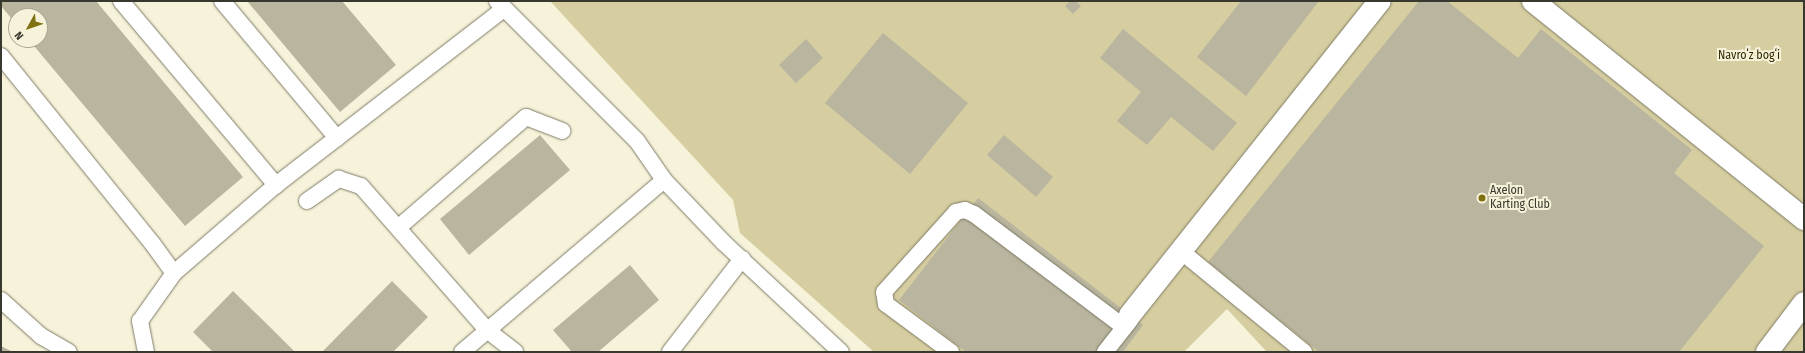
<!DOCTYPE html>
<html>
<head>
<meta charset="utf-8">
<style>
	body { margin:0 }
	#map { position:relative; width:1805px; height:353px; overflow:hidden; background:#f7f3db; font-family:"Fira Sans Condensed",sans-serif }
	div>[style] { position:absolute }
	[style*='--x'] { left:calc(var(--x)*1px); top:calc(var(--y)*1px); width:calc(var(--w)*1px); rotate:calc(var(--a)*1deg) }
	.green>* { inset:0; background:#d6cea0 }
	.building>* { inset:0; background:#b9b59f }
	.roads { filter:drop-shadow(0 0 1px #7e7a65) drop-shadow(0 0 1px #7e7a65) }
	.service>* { height:16px; margin:-8px; padding:0 8px; transform-origin:8px; border-radius:8px; background:#fff }
	.pedestrian>* { height:22px; margin:-11px; padding:0 11px; transform-origin:11px; border-radius:11px; background:#fff }
	.dots>* { width:11px; height:11px; translate:-50% -50%; box-sizing:border-box; border:2px solid #f7f3db; border-radius:50% }
	span { translate:-50% -50%; white-space:nowrap; text-align:center; line-height:1.15; -webkit-text-stroke:4px #f7f3db; paint-order:stroke }
	.park-label { font-size:12px; color:#312a00 }
	.poi-label { font-size:12px; color:#39382e }
	.left { translate:0 -50%; text-align:left }
	.frame { position:absolute; inset:0; border:2px solid #39382e; pointer-events:none }
	.north { position:absolute; left:8px; top:8px; width:40px; height:40px; box-sizing:border-box; background:#f7f3db; border:1px solid #aba896; border-radius:50%; rotate:230deg; font-size:11px; font-weight:700; line-height:16px; text-align:center; color:#39382e }
	.north::after { content:''; display:block; margin:auto; width:14px; height:18px; background:#7f7010; clip-path:polygon(50% 0,100% 100%,50% 72%,0 100%) }
</style>
</head>
<body>
<div id="map">
	<div class="green">
		<div style="clip-path:polygon(550px 1px,1804px 1px,1804px 352px,1267px 352px,1227px 309px,1184px 352px,874px 352px,740px 233px,733px 200px)"></div>
	</div>
	<div class="building">
		<div style="clip-path:polygon(1px 1px,96px 1px,243px 177px,185px 226px,29px 40px,40px 40px,40px 16px,16px 16px,16px 24px,1px 6px)"></div>
		<div style="clip-path:polygon(247px 1px,342px 1px,396px 65px,340px 112px)"></div>
		<div style="clip-path:polygon(1070px 1px,1076px 1px,1081px 6px,1073px 14px,1065px 6px)"></div>
		<div style="clip-path:polygon(1241px 1px,1319px 1px,1246px 96px,1197px 57px)"></div>
		<div style="clip-path:polygon(1419px 1px,1447px 1px,1518px 58px,1541px 29px,1692px 150px,1674px 173px,1764px 246px,1679px 352px,1319px 352px,1208px 262px)"></div>
		<div style="clip-path:polygon(1123px 29px,1237px 123px,1213px 151px,1171px 117px,1147px 145px,1117px 121px,1141px 92px,1100px 58px)"></div>
		<div style="clip-path:polygon(883px 33px,968px 103px,910px 174px,825px 103px)"></div>
		<div style="clip-path:polygon(806px 39px,823px 58px,796px 83px,779px 65px)"></div>
		<div style="clip-path:polygon(540px 135px,570px 170px,469px 255px,440px 219px)"></div>
		<div style="clip-path:polygon(1004px 135px,1053px 177px,1036px 197px,987px 155px)"></div>
		<div style="clip-path:polygon(978px 198px,1143px 325px,1123px 352px,966px 352px,899px 300px)"></div>
		<div style="clip-path:polygon(630px 265px,659px 300px,598px 352px,572px 352px,553px 330px)"></div>
		<div style="clip-path:polygon(392px 281px,428px 317px,393px 352px,322px 352px)"></div>
		<div style="clip-path:polygon(233px 291px,270px 327px,295px 352px,213px 352px,193px 332px)"></div>
		<div style="clip-path:polygon(1px 346px,13px 352px,1px 352px)"></div>
	</div>
	<div class="roads">
		<div class="service">
			<div style="--x:121;--y:1;--w:241;--a:49.9"></div>
			<div style="--x:222;--y:1;--w:179;--a:50"></div>
			<div style="--x:497;--y:1;--w:198;--a:45"></div>
			<div style="--x:637;--y:141;--w:47;--a:55.3"></div>
			<div style="--x:664;--y:180;--w:86;--a:46.4"></div>
			<div style="--x:723;--y:242;--w:161;--a:43"></div>
			<div style="--x:1;--y:56;--w:240;--a:51.1"></div>
			<div style="--x:152;--y:243;--w:37;--a:54"></div>
			<div style="--x:307;--y:201;--w:39;--a:-35"></div>
			<div style="--x:339;--y:179;--w:23;--a:18"></div>
			<div style="--x:361;--y:186;--w:191;--a:48.8"></div>
			<div style="--x:487;--y:330;--w:36;--a:38"></div>
			<div style="--x:399;--y:227;--w:168;--a:-40.9"></div>
			<div style="--x:526;--y:117;--w:39;--a:21"></div>
			<div style="--x:1182;--y:252;--w:158;--a:39.3"></div>
			<div style="--x:1;--y:300;--w:54;--a:42"></div>
			<div style="--x:41;--y:336;--w:32;--a:30"></div>
			<div style="--x:146;--y:352;--w:32;--a:-101"></div>
			<div style="--x:140;--y:321;--w:59;--a:-54.7"></div>
			<div style="--x:174;--y:273;--w:135;--a:-40.8"></div>
			<div style="--x:276;--y:185;--w:288;--a:-37.7"></div>
			<div style="--x:462;--y:352;--w:265;--a:-40.4"></div>
			<div style="--x:670;--y:352;--w:118;--a:-52.3"></div>
			<div style="--x:951;--y:352;--w:81;--a:-143.6"></div>
			<div style="--x:886;--y:304;--w:12;--a:-99"></div>
			<div style="--x:884;--y:292;--w:108;--a:-48"></div>
			<div style="--x:956;--y:212;--w:9;--a:-13"></div>
			<div style="--x:965;--y:210;--w:10;--a:24"></div>
			<div style="--x:974;--y:214;--w:188;--a:37"></div>
			<div style="--x:1105;--y:352;--w:42;--a:-51.8"></div>
		</div>
		<div class="pedestrian">
			<div style="--x:1533;--y:1;--w:348;--a:38.8"></div>
			<div style="--x:1130;--y:315;--w:401;--a:-51.5"></div>
			<div style="--x:1767;--y:352;--w:61;--a:-52.9"></div>
		</div>
	</div>
	<div class="dots">
		<div style="left:1482px;top:198px;background:#7f7010"></div>
	</div>
	<div class="park-label">
		<span style="left:1749px;top:56px">Navroʻz bogʻi</span>
	</div>
	<div class="poi-label">
		<span class="left" style="left:1490px;top:198px">Axelon<br>Karting Club</span>
	</div>
	<div class="frame"></div>
	<div class="north">N</div>
</div>
</body>
</html>
